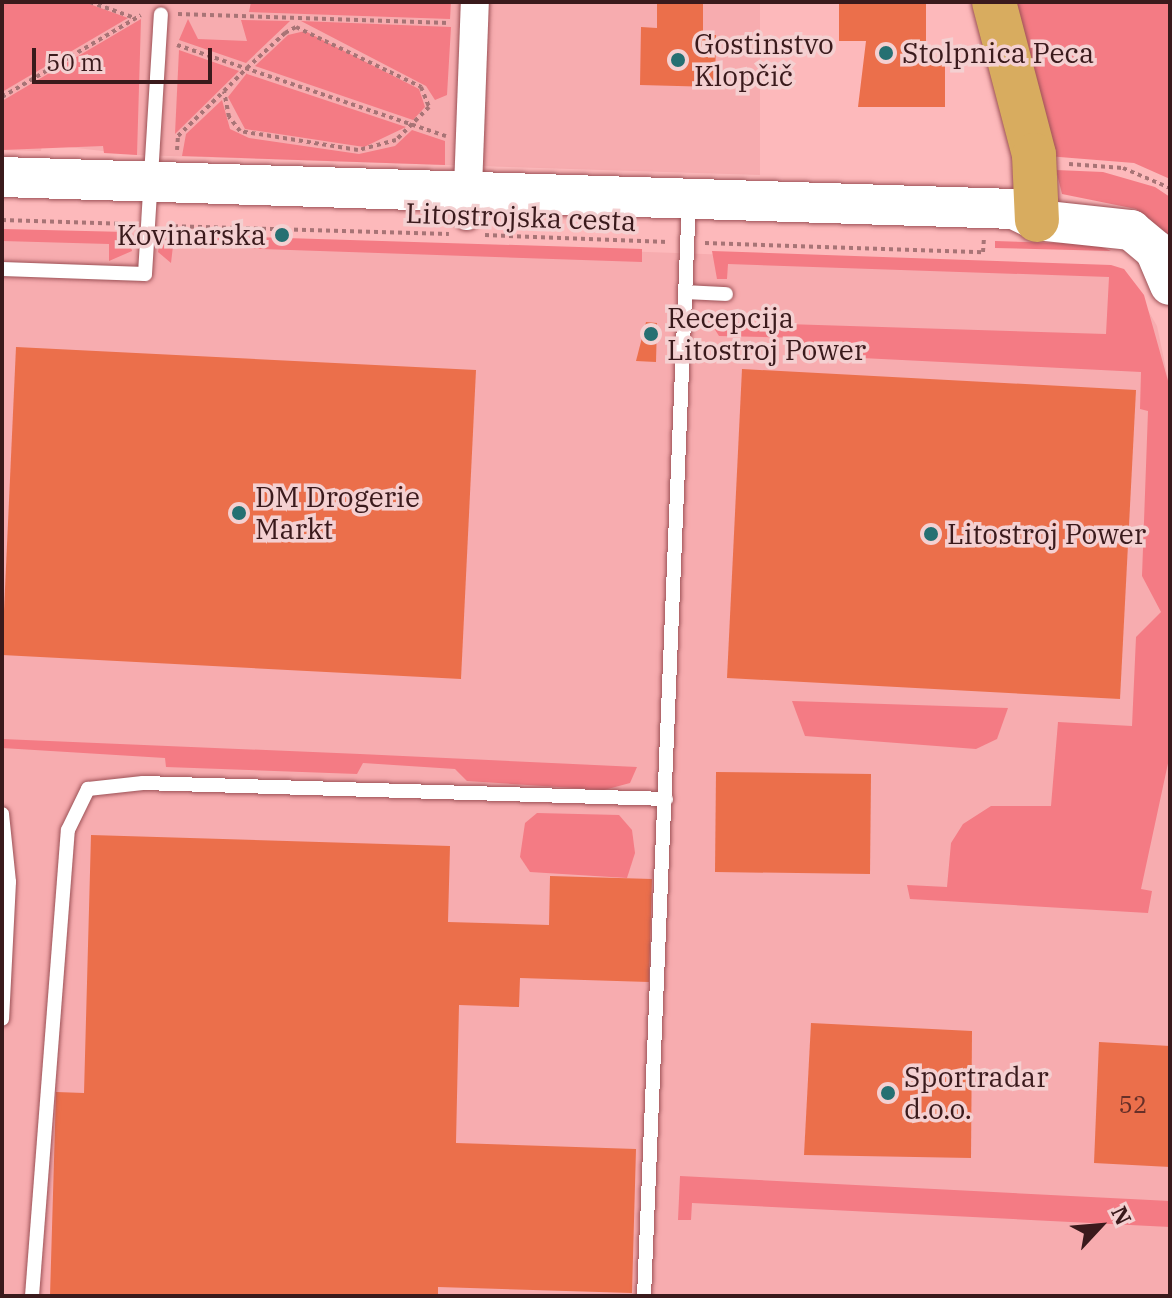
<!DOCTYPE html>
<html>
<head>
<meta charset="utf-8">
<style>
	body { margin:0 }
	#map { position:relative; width:1172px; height:1298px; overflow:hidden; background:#fdb9bb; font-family:"IBM Plex Serif",serif }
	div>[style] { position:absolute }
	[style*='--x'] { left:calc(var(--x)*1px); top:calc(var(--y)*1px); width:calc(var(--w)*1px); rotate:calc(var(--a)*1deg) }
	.built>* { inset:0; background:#f7acaf }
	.green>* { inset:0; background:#f47b84 }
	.building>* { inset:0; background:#eb6f4b }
	.path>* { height:4px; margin-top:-2px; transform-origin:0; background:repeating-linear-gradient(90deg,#a87476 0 4px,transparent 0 8px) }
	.roads { filter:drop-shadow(0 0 2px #9c5156) drop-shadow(0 0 2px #9c5156) }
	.service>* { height:14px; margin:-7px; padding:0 7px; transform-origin:7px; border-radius:7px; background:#fff }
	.minor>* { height:28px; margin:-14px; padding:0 14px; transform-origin:14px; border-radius:14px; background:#fff }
	.secondary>* { height:40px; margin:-20px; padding:0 20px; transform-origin:20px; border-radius:20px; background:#fff }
	.trunk>* { height:44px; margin:-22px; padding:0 22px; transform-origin:22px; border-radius:22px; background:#d8ac5f }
	.dots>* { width:22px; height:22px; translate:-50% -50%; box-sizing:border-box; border:4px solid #f4d0d1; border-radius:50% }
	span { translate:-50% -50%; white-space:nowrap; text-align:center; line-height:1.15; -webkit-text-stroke:7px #f4d0d1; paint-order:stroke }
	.number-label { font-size:24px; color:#662f28 }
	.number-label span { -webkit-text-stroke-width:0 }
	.poi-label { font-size:28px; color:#3a1a1c }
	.left { translate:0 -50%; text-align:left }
	.right { translate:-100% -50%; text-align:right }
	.street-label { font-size:28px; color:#3a1a1c }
	.frame { position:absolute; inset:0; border:4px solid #3a1a1c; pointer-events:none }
	.north { position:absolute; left:1060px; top:1186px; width:80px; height:80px; -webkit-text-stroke:6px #f4d0d1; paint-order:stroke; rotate:64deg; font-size:22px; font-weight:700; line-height:32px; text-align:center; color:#3a1a1c }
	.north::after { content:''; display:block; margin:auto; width:28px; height:36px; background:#3a1a1c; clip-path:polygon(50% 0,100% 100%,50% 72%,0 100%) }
	.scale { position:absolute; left:32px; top:48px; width:180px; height:36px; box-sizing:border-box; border:4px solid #3a1a1c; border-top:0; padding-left:10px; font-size:24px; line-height:28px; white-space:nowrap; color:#3a1a1c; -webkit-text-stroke:6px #f4d0d1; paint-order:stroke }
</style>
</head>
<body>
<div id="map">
	<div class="built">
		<div style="clip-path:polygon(2px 2px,760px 2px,760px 175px,137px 155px,42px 144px,41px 151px,2px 150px)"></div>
		<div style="clip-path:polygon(2px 229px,1124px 269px,1157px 326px,1170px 388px,1170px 1296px,2px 1296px)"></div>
	</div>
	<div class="green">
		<div style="clip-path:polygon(2px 2px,84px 2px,128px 18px,2px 92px)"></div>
		<div style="clip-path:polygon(251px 2px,451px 2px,450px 19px,249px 12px)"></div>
		<div style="clip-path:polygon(1003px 2px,1170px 2px,1170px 179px,1134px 163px,1047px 156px)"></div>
		<div style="clip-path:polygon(141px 19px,137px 155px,104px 153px,103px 146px,2px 150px,2px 101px)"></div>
		<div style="clip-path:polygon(188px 19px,198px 39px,247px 41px,241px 20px,290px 21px,246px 63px,179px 40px)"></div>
		<div style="clip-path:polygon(301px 21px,451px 27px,447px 95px,435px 100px,426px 86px)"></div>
		<div style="clip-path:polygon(305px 31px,419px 89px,425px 107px,413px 120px,255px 66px,288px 35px)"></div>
		<div style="clip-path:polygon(179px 50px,239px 71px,175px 134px)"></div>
		<div style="clip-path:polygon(247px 73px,247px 74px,406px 127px,364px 147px,245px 129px,228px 97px)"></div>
		<div style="clip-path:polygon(222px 100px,230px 129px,249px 138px,359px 154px,395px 146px,412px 130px,445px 141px,445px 165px,182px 156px,186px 134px)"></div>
		<div style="clip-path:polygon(1056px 170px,1103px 172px,1155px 187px,1170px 197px,1170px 236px,1136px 209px,1062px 194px)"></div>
		<div style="clip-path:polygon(2px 229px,127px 232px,132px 251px,109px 261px,109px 244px,2px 241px)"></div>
		<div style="clip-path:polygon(161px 234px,642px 249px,642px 262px,173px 246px,171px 263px,158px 252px)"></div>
		<div style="clip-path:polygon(995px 241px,1095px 244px,1111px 251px,995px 248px)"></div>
		<div style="clip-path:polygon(712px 251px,1111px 265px,1124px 269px,1144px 295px,1170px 388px,1170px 754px,1141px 889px,1152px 891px,1148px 913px,910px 899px,907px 885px,947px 887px,951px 843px,963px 824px,991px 806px,1051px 806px,1058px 722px,1132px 726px,1136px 637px,1161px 612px,1142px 576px,1148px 411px,1140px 409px,1141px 372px,801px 355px,801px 338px,719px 336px,707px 317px,725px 312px,726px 322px,1106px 334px,1109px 277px,728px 264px,727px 279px,717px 279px)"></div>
		<div style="clip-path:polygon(792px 701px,1008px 708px,997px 739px,976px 749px,805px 736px)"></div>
		<div style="clip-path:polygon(2px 739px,360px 754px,637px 767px,630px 783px,604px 790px,467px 781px,455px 769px,363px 763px,357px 774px,166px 767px,165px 758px,2px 748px)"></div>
		<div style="clip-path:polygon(537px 813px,619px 815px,632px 830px,635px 853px,627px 878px,530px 872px,520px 857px,525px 823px)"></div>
		<div style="clip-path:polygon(680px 1176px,1170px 1201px,1170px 1227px,692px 1203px,691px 1220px,678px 1220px)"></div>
	</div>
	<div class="building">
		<div style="clip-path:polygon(657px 2px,703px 2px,703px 35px,716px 35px,715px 87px,640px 85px,641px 27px,657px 28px)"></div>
		<div style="clip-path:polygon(839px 2px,926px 2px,926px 42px,906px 42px,906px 63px,945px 63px,945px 107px,858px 107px,866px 41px,839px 41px)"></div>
		<div style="clip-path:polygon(646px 322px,657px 323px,656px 362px,636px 361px)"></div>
		<div style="clip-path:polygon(16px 347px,476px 370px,461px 679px,2px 655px)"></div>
		<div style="clip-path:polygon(742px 369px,1136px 390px,1120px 699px,727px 678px)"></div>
		<div style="clip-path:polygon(716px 772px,871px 774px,870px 874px,715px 872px)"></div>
		<div style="clip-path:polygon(91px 835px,450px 846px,448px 922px,549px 925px,550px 876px,652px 879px,649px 982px,520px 978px,519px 1007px,459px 1005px,456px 1143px,636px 1149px,632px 1293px,438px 1287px,438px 1296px,50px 1296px,56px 1092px,84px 1093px)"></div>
		<div style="clip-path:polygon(811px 1023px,972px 1031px,971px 1158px,804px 1155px)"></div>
		<div style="clip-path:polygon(1099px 1042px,1170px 1046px,1170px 1167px,1094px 1163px)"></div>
	</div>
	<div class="path">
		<div style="--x:90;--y:2;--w:48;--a:19.6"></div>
		<div style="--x:178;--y:14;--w:271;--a:1.9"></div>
		<div style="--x:177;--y:45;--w:284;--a:18.7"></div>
		<div style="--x:2;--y:97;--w:161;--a:-30.5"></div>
		<div style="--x:177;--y:150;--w:14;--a:-86"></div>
		<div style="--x:178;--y:136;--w:64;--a:-44.4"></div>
		<div style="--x:224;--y:91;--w:33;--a:-45"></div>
		<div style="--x:247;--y:68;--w:52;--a:-42.6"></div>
		<div style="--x:285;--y:33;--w:13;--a:-29"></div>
		<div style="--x:296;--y:27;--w:139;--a:25.6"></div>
		<div style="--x:421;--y:87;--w:22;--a:68"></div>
		<div style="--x:429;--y:107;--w:47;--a:135"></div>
		<div style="--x:396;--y:140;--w:39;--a:165"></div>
		<div style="--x:358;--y:150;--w:120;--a:-170.9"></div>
		<div style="--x:240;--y:131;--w:18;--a:-128"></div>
		<div style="--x:229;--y:117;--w:26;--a:-101"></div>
		<div style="--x:1069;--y:164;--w:54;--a:4.2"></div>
		<div style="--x:1123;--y:168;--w:51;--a:23.1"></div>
		<div style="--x:2;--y:220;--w:127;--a:1.8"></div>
		<div style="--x:166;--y:226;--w:283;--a:1.6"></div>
		<div style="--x:485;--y:235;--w:183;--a:2.2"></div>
		<div style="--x:705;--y:243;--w:278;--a:1.9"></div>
		<div style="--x:983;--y:252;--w:13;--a:-86"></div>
	</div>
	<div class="roads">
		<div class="service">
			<div style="--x:2;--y:269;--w:143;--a:2"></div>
			<div style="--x:145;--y:274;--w:260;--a:-86.5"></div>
			<div style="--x:686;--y:292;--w:40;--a:2.9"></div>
			<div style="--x:2;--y:814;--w:68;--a:84.1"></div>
			<div style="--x:9;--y:882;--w:137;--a:92.9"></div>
			<div style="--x:32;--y:1296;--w:467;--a:-85.6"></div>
			<div style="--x:68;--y:830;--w:46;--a:-64"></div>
			<div style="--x:88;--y:789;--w:55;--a:-6.2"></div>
			<div style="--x:143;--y:783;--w:523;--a:1.75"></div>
			<div style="--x:644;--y:1296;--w:1096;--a:-87.65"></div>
		</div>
		<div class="minor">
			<div style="--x:467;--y:216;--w:214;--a:-87.9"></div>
		</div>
		<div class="secondary">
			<div style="--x:2;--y:177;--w:1013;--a:1.81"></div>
			<div style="--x:1014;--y:209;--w:25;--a:26"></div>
			<div style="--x:1037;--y:220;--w:95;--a:6.1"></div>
			<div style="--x:1131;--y:230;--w:31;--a:40"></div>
			<div style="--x:1155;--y:250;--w:38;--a:67"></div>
		</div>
		<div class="trunk">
			<div style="--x:994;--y:2;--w:158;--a:75.3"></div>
			<div style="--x:1034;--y:155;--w:65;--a:87.4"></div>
		</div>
	</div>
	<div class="dots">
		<div style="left:886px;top:53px;background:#257072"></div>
		<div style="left:678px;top:60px;background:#257072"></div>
		<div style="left:282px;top:235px;background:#257072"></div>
		<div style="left:651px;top:334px;background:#257072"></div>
		<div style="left:239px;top:513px;background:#257072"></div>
		<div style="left:931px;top:534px;background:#257072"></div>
		<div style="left:888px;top:1093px;background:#257072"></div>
	</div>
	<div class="number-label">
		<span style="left:1133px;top:1105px">52</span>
	</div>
	<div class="poi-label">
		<span class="left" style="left:694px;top:60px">Gostinstvo<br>Klopčič</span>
		<span class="left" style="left:902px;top:53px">Stolpnica Peca</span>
		<span class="right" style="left:266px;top:235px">Kovinarska</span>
		<span class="left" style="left:667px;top:334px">Recepcija<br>Litostroj Power</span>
		<span class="left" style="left:255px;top:513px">DM Drogerie<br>Markt</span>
		<span class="left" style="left:947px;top:534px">Litostroj Power</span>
		<span class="left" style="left:904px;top:1093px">Sportradar<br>d.o.o.</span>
	</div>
	<div class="street-label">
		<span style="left:521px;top:217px;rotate:2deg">Litostrojska cesta</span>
	</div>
	<div class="frame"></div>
	<div class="north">N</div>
	<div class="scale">50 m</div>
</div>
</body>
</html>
